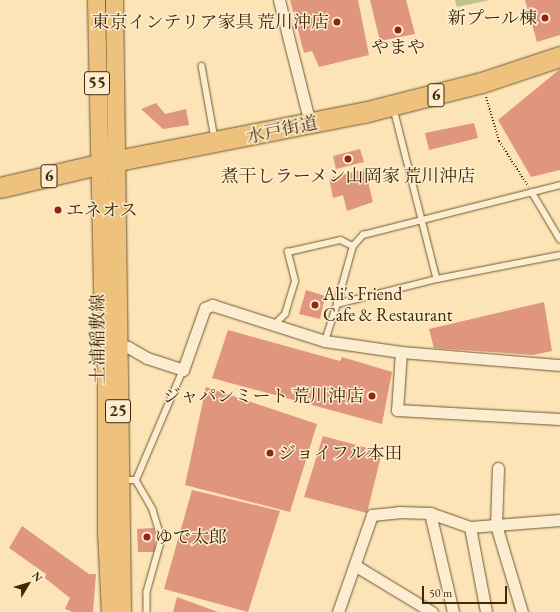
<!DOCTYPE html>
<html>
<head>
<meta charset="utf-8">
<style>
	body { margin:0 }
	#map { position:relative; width:560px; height:612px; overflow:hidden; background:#fce4b7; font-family:"EB Garamond","Noto Serif JP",serif }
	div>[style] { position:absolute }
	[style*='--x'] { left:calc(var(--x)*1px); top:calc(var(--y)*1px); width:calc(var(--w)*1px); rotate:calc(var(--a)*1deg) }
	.green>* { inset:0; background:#c2c38c }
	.building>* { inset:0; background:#e0957e }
	.path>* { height:2px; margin-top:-1px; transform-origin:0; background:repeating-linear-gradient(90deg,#402907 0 1px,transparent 0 3px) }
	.roads { filter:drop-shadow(0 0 1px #6f5833) drop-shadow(0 0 1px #6f5833) }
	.lane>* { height:5.5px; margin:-2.75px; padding:0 2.75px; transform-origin:2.75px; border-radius:2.75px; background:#fdedd0 }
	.street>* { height:11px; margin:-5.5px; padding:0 5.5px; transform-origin:5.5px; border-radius:5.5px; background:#fdedd0 }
	.primary>* { height:17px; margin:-8.5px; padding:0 8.5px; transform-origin:8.5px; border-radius:8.5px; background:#eec27c }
	.highway>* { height:20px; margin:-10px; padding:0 10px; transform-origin:10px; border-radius:10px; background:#eec27c }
	.dots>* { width:11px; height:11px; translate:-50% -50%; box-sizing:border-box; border:2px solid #fdedd0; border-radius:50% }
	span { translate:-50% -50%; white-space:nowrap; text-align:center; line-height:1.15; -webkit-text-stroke:3px #fdedd0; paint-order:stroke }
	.shield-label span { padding:1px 3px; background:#fdedd0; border:1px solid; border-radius:3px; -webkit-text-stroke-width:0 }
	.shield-label { font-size:17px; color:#402907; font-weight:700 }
	.poi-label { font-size:18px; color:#402907 }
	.right { translate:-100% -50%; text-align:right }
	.left { translate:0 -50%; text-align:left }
	.street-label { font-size:18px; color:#402907 }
	.north { position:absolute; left:8px; top:564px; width:40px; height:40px; -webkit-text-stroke:3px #fdedd0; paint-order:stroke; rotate:52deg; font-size:11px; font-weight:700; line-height:16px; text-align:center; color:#402907 }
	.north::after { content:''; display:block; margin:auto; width:14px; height:18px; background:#402907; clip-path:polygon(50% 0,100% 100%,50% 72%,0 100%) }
	.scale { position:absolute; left:422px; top:586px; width:85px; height:18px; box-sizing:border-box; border:2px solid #402907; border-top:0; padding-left:5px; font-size:12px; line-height:14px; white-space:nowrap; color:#402907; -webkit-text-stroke:3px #fdedd0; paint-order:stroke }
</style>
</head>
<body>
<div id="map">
	<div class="green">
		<div style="clip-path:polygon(455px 0,490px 0,457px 7px)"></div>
	</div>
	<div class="building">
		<div style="clip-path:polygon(290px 0,358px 0,369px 55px,319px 67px,312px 51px,304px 53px)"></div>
		<div style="clip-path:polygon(370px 0,406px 0,415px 34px,380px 41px)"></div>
		<div style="clip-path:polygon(525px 0,560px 0,560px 35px,537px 42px)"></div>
		<div style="clip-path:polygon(560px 69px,560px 170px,531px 177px,498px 120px)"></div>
		<div style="clip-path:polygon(156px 103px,165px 114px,186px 109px,189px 125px,163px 129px,141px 109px)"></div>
		<div style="clip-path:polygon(474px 123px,478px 138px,429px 150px,425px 133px)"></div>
		<div style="clip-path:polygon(360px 149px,364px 162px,336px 169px,333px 156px)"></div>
		<div style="clip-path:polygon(365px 169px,373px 202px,347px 211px,343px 195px,333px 198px,329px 178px)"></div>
		<div style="clip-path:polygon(306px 290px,325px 296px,320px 319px,299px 314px)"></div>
		<div style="clip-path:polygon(544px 302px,552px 351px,533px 355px,434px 348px,429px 329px)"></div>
		<div style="clip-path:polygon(228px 330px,340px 361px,342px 357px,392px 372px,382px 424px,212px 378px)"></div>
		<div style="clip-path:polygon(206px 387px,317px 424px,290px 512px,185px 485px)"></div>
		<div style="clip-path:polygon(323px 436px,382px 452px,367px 513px,304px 497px)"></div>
		<div style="clip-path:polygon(192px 490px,280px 511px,248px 612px,164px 589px)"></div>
		<div style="clip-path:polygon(22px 526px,89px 574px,96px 574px,93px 612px,72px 612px,65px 609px,70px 598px,45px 578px,46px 574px,9px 548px)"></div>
		<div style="clip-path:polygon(154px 528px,156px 552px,138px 552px,137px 529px)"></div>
		<div style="clip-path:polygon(177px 597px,218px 612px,173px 612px)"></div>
	</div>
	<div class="path">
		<div style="--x:486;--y:97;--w:46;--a:73.5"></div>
		<div style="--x:499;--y:141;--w:54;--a:57.2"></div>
	</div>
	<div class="roads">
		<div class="lane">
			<div style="--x:202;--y:66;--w:74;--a:79.9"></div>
			<div style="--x:394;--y:109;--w:175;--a:75.8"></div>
			<div style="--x:532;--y:192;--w:55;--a:59.2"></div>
			<div style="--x:337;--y:304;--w:60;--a:-74.6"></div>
			<div style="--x:353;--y:246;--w:15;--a:-48"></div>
			<div style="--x:363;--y:235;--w:203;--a:-14.2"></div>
			<div style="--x:274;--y:325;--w:16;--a:-45"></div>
			<div style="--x:285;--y:314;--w:34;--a:-73"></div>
			<div style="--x:295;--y:281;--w:30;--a:-104"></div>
			<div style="--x:288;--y:252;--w:54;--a:-12.8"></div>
			<div style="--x:341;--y:240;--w:13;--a:27"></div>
			<div style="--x:325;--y:341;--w:39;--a:-72"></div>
			<div style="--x:337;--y:304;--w:103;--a:-14"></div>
			<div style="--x:437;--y:279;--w:125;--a:-11"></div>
			<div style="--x:123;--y:480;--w:13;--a:0"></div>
			<div style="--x:136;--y:480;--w:120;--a:-66.9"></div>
			<div style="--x:136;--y:480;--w:34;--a:60"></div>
			<div style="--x:153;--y:510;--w:30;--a:73"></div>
			<div style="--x:162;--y:539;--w:55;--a:105.8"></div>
			<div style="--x:147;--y:592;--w:20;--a:90"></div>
		</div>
		<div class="street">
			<div style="--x:279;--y:0;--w:127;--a:75.9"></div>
			<div style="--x:118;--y:346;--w:10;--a:6"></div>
			<div style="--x:128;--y:347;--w:22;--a:30"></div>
			<div style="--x:147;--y:358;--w:38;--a:18"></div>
			<div style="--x:183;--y:370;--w:66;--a:-70.5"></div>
			<div style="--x:205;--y:308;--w:8;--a:-23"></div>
			<div style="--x:212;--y:305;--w:119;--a:17.7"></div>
			<div style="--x:325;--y:341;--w:77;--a:8.2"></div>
			<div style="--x:401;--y:352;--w:160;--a:4.7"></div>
			<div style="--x:401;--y:352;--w:58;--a:93.9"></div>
			<div style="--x:397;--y:410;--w:163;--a:3.2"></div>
			<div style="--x:498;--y:468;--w:57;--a:92"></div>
			<div style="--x:496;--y:525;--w:91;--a:73.4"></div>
			<div style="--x:430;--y:513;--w:102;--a:76.9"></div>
			<div style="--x:470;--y:527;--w:86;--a:79.3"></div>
			<div style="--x:356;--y:566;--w:89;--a:31.2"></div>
			<div style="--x:338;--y:612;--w:103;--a:-70.7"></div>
			<div style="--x:372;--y:515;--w:27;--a:-6"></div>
			<div style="--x:399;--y:512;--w:31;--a:2"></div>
			<div style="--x:430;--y:513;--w:42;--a:19.3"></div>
			<div style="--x:470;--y:527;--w:90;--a:-4.4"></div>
		</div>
		<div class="primary">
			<div style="--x:96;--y:0;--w:296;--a:88.8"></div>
			<div style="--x:102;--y:296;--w:77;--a:87"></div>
			<div style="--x:106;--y:373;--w:158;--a:90"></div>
			<div style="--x:106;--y:531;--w:81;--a:87.2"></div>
			<div style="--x:114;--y:0;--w:612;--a:89.25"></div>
		</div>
		<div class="highway">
			<div style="--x:0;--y:188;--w:101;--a:-13.2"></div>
			<div style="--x:98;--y:165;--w:271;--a:-11.1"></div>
			<div style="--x:364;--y:113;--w:122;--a:-14.3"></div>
			<div style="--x:482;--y:83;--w:82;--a:-18.4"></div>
		</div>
	</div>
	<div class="dots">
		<div style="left:545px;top:18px;background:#8f2418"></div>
		<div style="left:337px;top:22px;background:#8f2418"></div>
		<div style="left:398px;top:30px;background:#8f2418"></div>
		<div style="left:348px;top:159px;background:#8f2418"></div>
		<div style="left:58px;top:210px;background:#8f2418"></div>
		<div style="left:315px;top:305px;background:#8f2418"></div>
		<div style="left:372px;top:396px;background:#8f2418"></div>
		<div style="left:270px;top:453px;background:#8f2418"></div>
		<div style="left:147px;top:537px;background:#8f2418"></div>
	</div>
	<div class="shield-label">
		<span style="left:97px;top:83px">55</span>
		<span style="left:436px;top:95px">6</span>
		<span style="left:49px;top:176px">6</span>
		<span style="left:118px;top:411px">25</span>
	</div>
	<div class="poi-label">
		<span class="right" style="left:537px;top:18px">新プール棟</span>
		<span class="right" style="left:329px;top:22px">東京インテリア家具 荒川沖店</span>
		<span style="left:398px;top:47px">やまや</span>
		<span style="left:348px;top:176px">煮干しラーメン山岡家 荒川沖店</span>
		<span class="left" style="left:66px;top:210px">エネオス</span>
		<span class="left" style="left:323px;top:305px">Ali's Friend<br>Cafe &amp; Restaurant</span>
		<span class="right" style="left:364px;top:396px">ジャパンミート 荒川沖店</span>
		<span class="left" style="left:278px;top:453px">ジョイフル本田</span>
		<span class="left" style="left:155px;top:537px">ゆで太郎</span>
	</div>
	<div class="street-label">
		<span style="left:282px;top:130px;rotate:-12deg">水戸街道</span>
		<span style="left:98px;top:339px;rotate:-90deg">土浦稲敷線</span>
	</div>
	<div class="north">N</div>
	<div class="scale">50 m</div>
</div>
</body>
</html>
